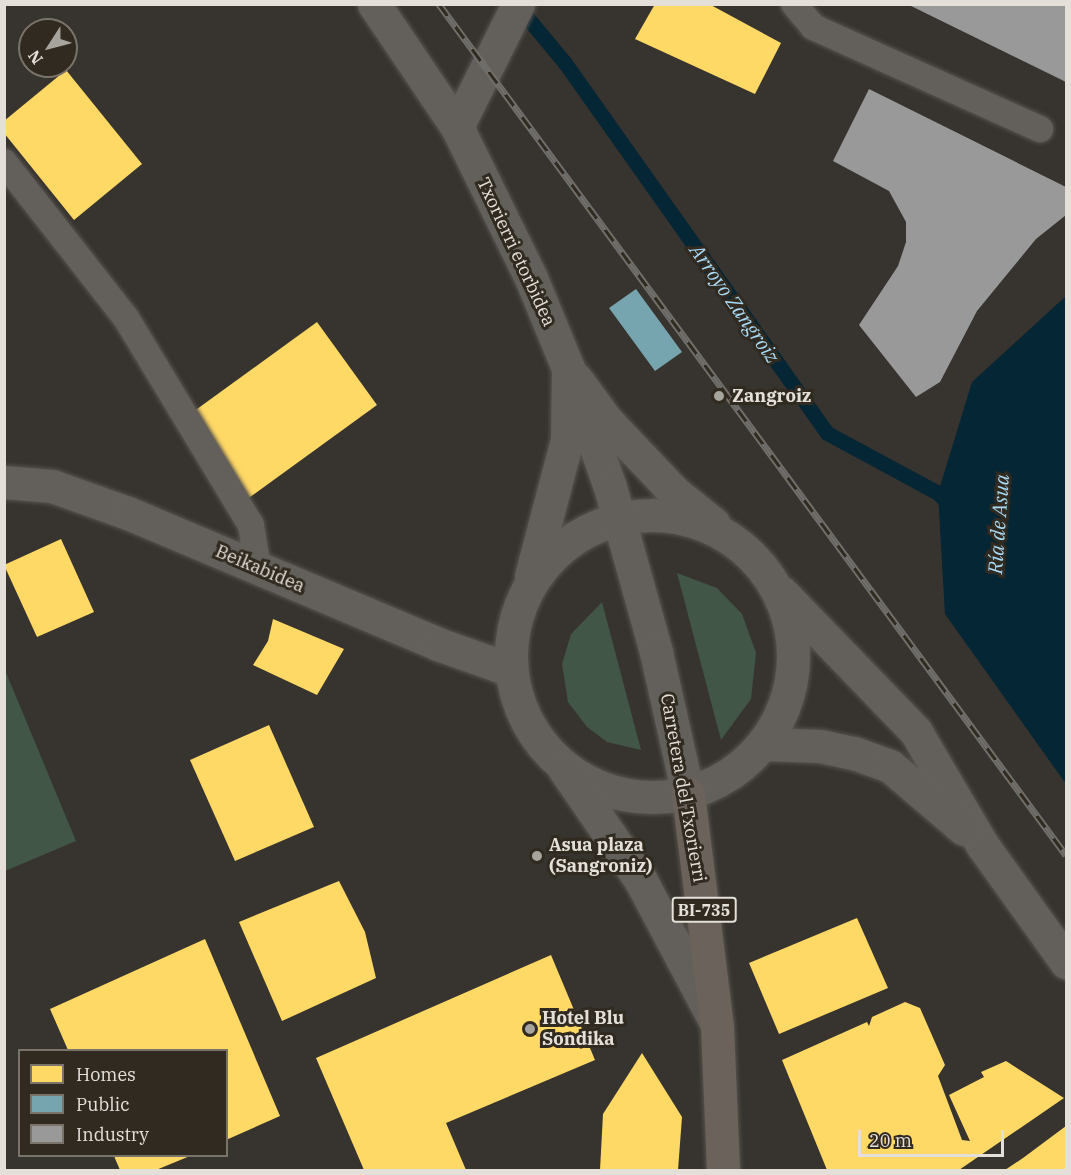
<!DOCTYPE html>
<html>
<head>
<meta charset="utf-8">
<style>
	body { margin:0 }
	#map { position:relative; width:1071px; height:1175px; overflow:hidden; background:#37332e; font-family:"IBM Plex Serif",serif }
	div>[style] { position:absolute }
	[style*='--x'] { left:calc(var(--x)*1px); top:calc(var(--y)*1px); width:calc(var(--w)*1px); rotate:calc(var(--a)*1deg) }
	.green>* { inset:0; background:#415647 }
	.water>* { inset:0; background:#052635 }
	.homes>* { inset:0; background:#ffd966 }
	.public>* { inset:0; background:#76a5af }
	.industry>* { inset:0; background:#999 }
	.stream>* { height:15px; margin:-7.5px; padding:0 7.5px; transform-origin:7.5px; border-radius:7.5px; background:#052635 }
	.roads { filter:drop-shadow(0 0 2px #56524d) drop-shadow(0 0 2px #56524d) }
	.service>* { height:26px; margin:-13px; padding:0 13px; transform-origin:13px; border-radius:13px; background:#63605c }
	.minor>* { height:33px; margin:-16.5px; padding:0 16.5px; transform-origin:16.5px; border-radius:16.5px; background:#63605c }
	.minor>.ring { margin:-16.5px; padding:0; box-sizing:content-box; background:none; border:33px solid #63605c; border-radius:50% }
	.tertiary>* { height:33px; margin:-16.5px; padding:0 16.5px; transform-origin:16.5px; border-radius:16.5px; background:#63605c }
	.primary>* { height:33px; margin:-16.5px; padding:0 16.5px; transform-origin:16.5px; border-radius:16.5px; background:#6b635b }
	.rail>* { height:7px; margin-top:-3.5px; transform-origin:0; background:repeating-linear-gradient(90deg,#312a20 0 14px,#706e6a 0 28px); box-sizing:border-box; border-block:2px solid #706e6a }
	.dots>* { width:16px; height:16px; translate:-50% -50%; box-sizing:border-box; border:3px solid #312a20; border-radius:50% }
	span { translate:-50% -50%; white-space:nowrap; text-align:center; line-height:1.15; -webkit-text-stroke:6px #312a20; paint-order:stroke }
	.shield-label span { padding:2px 4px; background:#312a20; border:2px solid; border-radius:4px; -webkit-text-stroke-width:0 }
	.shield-label { font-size:16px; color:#e4e0d9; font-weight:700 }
	.street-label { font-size:18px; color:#e4e0d9 }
	.poi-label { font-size:18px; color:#e4e0d9; font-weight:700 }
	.left { translate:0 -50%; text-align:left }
	.water-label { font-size:20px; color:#a7dbf8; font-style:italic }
	.frame { position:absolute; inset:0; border:6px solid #e4e0d9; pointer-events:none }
	.legend { position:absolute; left:18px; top:1049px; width:210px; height:108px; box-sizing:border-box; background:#312a20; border:2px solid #79736a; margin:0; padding:8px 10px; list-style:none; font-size:18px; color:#e4e0d9 }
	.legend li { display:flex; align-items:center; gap:12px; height:30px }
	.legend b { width:30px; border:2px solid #79736a }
	.north { position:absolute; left:18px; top:18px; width:60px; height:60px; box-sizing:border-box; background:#312a20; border:2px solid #79736a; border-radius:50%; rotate:234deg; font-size:16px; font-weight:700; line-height:24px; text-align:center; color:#e4e0d9 }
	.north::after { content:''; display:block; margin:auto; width:21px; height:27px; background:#a7a39d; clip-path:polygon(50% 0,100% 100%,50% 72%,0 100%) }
	.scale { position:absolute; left:858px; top:1130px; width:146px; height:27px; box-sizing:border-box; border:3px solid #e4e0d9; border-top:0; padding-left:8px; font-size:18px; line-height:21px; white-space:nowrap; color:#e4e0d9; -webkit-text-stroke:4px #312a20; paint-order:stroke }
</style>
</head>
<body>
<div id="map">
	<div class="green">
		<div style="clip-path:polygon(677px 573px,717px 588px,742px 614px,756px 653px,751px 699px,721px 740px)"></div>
		<div style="clip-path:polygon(602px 602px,641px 750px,607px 742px,587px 727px,568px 702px,562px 664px,571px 634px)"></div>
		<div style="clip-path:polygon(5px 670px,76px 841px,5px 871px,4px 871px)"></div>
	</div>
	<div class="water">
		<div style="clip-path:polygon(1066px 296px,1066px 784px,945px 614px,938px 493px,972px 382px)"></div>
	</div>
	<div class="homes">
		<div style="clip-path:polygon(655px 4px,709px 4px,781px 43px,755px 94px,635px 39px)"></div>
		<div style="clip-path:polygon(66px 70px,142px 164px,74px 220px,4px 133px,4px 121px)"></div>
		<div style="clip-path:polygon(317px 322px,377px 405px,246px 500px,186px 417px)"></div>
		<div style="clip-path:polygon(61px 539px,94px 612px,37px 637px,4px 565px)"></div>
		<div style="clip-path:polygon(273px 619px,344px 649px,317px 695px,253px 665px,268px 641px)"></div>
		<div style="clip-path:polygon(269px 725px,314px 827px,235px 861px,190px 760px)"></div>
		<div style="clip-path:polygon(339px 881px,365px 932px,376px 978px,282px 1021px,239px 922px)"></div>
		<div style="clip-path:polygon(857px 918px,888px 988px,779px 1034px,749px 963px)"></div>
		<div style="clip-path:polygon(205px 939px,280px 1116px,226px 1140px,226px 1050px,68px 1050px,50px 1009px)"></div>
		<div style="clip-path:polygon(551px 955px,595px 1060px,446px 1123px,466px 1170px,364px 1170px,316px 1058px)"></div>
		<div style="clip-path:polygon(905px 1002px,920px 1008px,945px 1065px,938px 1076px,962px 1140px,970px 1141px,949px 1095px,984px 1077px,981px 1072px,1006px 1061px,1064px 1098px,959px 1170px,827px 1170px,782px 1060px,867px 1022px,869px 1026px,872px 1017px)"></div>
		<div style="clip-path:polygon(642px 1053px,682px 1117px,678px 1170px,600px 1170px,603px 1114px)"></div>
		<div style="clip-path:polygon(1066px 1126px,1066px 1170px,1005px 1170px,1023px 1158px)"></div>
		<div style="clip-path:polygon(114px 1156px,190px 1156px,156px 1170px,120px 1170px)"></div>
	</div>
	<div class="public">
		<div style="clip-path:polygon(636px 289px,682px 352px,655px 371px,609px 308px)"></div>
	</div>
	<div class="industry">
		<div style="clip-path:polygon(909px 5px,1066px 5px,1066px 82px)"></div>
		<div style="clip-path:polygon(869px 89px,1066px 187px,1066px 215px,1036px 239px,977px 311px,940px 382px,916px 397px,859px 325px,898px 266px,906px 242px,906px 222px,889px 191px,833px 161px)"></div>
	</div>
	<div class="stream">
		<div style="--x:516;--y:4;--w:77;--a:50.3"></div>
		<div style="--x:565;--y:63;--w:453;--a:54.7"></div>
		<div style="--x:827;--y:433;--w:126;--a:28.4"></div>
		<div style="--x:938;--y:493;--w:19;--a:47"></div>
	</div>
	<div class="roads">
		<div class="service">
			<div style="--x:794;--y:4;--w:30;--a:50"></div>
			<div style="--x:813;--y:27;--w:249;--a:24.2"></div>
			<div style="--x:4;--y:162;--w:198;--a:52"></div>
			<div style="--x:126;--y:318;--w:242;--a:58.9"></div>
			<div style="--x:251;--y:525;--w:45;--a:81"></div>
		</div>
		<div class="minor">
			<div style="--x:457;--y:127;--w:137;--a:-63.6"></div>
			<div style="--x:576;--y:379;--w:51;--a:53.8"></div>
			<div style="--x:606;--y:420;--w:51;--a:46.6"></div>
			<div style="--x:641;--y:457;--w:48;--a:46.7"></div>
			<div style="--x:674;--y:492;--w:51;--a:38.7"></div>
			<div style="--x:4;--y:482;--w:48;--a:4.8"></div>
			<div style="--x:52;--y:486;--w:81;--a:19.6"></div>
			<div style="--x:128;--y:513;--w:337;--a:22.9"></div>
			<div style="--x:438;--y:644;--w:77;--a:19.6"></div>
			<div class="ring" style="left:511px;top:515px;width:249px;height:249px"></div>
			<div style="--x:531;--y:576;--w:141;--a:-75.2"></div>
			<div style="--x:567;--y:440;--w:69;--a:-89.2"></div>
			<div style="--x:782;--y:593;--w:193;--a:46"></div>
			<div style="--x:916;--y:732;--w:132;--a:59.6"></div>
			<div style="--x:983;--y:846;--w:143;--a:54.4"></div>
			<div style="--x:764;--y:744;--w:56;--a:2"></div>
			<div style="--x:820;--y:746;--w:35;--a:12"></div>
			<div style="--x:854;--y:753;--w:38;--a:20"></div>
			<div style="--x:890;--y:766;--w:97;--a:40.4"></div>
			<div style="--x:565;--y:770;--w:132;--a:55.5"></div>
			<div style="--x:640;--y:879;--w:158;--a:62.1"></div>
		</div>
		<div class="tertiary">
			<div style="--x:374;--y:4;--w:148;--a:56"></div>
			<div style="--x:457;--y:127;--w:168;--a:63.9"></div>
			<div style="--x:531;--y:278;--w:97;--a:67.7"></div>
			<div style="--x:568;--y:368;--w:126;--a:70.6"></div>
			<div style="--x:610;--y:487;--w:171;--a:74.4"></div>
			<div style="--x:656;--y:652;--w:146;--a:77.3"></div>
		</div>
		<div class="primary">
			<div style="--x:688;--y:794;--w:234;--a:82.9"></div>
			<div style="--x:717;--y:1026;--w:144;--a:87.6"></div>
		</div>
	</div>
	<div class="rail">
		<div style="--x:439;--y:4;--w:1057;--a:53.62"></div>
	</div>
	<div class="dots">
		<div style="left:719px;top:396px;background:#a7a39d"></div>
		<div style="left:537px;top:856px;background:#a7a39d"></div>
		<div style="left:530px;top:1029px;background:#a7a39d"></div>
	</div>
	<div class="shield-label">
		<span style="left:704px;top:910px">BI-735</span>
	</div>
	<div class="street-label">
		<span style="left:516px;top:252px;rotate:65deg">Txorierri etorbidea</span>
		<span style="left:260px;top:569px;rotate:23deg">Beikabidea</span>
		<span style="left:683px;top:788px;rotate:80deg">Carretera del Txorierri</span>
	</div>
	<div class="poi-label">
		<span class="left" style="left:732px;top:396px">Zangroiz</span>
		<span class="left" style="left:549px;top:856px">Asua plaza<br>(Sangroniz)</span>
		<span class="left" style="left:542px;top:1029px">Hotel Blu<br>Sondika</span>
	</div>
	<div class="water-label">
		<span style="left:735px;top:303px;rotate:55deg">Arroyo Zangroiz</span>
		<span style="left:998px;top:524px;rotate:-86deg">Ría de Asua</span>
	</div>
	<div class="frame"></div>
	<ul class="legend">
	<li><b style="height:16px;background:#ffd966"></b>Homes</li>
	<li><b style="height:16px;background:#76a5af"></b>Public</li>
	<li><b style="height:16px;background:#999"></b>Industry</li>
	</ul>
	<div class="north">N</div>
	<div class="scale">20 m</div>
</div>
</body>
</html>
